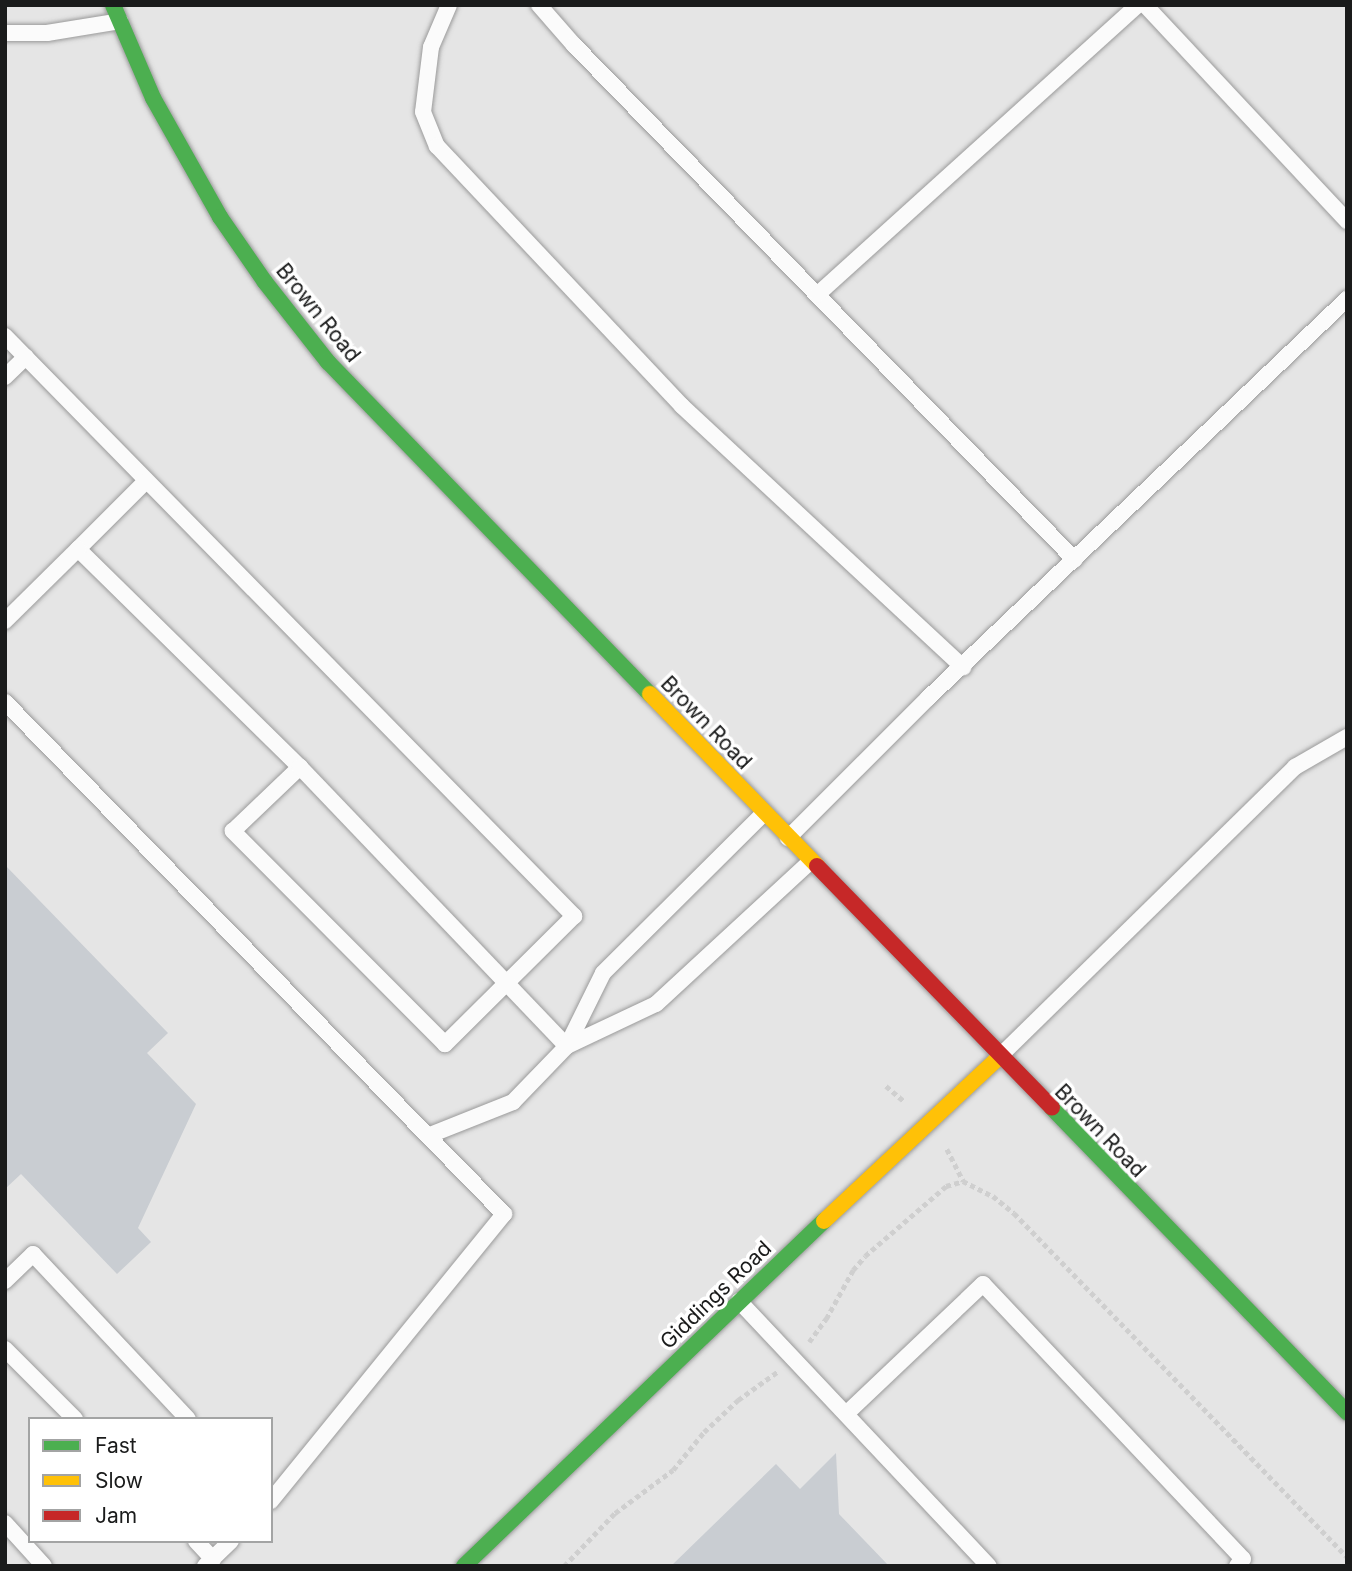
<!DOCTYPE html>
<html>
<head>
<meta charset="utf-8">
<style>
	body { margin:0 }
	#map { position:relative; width:1352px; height:1571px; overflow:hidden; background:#e5e5e5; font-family:Inter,sans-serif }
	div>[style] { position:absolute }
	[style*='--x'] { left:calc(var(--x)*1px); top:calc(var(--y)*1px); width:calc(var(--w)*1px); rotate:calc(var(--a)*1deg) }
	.building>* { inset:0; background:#c9cdd2 }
	.path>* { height:4.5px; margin-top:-2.25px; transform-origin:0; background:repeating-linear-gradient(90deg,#cfcfcf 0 5px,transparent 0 8.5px) }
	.roads { filter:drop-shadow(0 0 2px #9a9a9a) drop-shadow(0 0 2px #9a9a9a) }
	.lane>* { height:16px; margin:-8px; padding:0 8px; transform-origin:8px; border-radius:8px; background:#fbfbfb }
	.fast>* { height:16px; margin:-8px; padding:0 8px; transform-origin:8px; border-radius:8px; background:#4caf50 }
	.slow>* { height:16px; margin:-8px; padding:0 8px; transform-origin:8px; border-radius:8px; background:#ffc107 }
	.jam>* { height:16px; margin:-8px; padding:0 8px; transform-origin:8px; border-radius:8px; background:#c62828 }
	span { translate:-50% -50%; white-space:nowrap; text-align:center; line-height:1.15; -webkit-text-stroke:7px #fff; paint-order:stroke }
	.street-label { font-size:21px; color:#1a1b1b }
	.frame { position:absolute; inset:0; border:7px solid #1a1b1b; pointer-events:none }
	.legend { position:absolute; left:28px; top:1417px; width:245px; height:126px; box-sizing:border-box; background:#fff; border:2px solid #a3a4a4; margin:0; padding:9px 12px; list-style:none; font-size:21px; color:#1a1b1b }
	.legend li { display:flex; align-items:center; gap:14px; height:35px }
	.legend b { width:35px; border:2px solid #a3a4a4 }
</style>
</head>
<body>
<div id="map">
	<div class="building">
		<div style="clip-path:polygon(5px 865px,168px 1033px,147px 1053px,196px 1104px,138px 1228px,151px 1242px,117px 1274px,21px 1174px,5px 1189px)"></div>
		<div style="clip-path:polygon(836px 1453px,839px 1514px,889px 1566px,671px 1566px,776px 1464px,800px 1489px)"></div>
	</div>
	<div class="path">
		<div style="--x:886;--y:1086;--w:23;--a:40"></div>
		<div style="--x:947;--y:1149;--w:36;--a:63"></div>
		<div style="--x:963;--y:1181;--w:34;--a:27"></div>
		<div style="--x:993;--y:1196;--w:27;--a:39"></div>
		<div style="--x:1014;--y:1213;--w:479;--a:45.9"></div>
		<div style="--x:809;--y:1342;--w:29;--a:-54"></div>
		<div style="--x:826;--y:1319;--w:56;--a:-61.1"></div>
		<div style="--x:853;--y:1270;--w:18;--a:-49"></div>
		<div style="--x:865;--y:1256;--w:107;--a:-40.8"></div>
		<div style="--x:946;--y:1186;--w:18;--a:-16"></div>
		<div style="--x:564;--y:1566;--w:74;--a:-46.1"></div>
		<div style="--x:615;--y:1513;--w:72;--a:-36.6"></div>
		<div style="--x:673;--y:1470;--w:49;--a:-50.8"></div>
		<div style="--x:704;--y:1432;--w:47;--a:-43.3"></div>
		<div style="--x:738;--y:1400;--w:48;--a:-35.7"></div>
	</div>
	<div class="roads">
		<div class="lane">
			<div style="--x:449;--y:5;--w:46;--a:113.2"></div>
			<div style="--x:431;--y:47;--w:65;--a:97"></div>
			<div style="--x:423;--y:112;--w:37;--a:68"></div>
			<div style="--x:437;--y:146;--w:357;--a:46.7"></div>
			<div style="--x:682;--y:406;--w:384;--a:42.9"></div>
			<div style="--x:539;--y:5;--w:53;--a:48.8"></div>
			<div style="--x:574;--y:45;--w:718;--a:45.79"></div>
			<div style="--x:1145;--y:5;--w:296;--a:46.9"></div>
			<div style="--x:5;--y:33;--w:42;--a:0"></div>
			<div style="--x:47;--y:33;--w:74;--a:-9.3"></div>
			<div style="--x:818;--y:294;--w:431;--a:-42.1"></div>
			<div style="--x:5;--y:336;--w:813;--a:45.55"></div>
			<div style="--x:574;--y:916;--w:182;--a:135.2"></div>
			<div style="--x:445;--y:1044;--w:301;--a:-134.9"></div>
			<div style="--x:233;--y:831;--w:93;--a:-43.7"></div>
			<div style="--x:5;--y:377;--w:29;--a:-44"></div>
			<div style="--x:145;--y:482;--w:95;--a:135"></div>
			<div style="--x:78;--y:549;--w:311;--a:44.5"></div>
			<div style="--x:300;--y:767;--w:386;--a:46.3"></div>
			<div style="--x:567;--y:1046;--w:78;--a:134"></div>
			<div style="--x:513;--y:1102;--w:89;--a:158.3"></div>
			<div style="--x:5;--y:621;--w:103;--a:-44.6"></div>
			<div style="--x:5;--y:702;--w:715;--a:45.74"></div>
			<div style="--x:504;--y:1214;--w:370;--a:129.1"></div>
			<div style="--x:788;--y:838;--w:198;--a:-45"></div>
			<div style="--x:928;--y:698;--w:579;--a:-43.6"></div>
			<div style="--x:567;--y:1046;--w:98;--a:-25.3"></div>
			<div style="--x:656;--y:1004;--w:211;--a:-42.7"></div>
			<div style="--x:567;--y:1046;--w:81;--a:-63.7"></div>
			<div style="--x:603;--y:973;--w:227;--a:-44.8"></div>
			<div style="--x:1001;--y:1055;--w:412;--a:-44.4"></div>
			<div style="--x:1295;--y:767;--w:60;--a:-30"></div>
			<div style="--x:5;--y:1281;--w:39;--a:-44"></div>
			<div style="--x:33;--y:1254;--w:226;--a:46.8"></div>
			<div style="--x:739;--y:1301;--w:364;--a:46.7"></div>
			<div style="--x:5;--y:1349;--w:99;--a:45"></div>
			<div style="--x:846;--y:1414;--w:189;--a:-43.5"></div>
			<div style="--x:983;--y:1284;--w:378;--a:46.6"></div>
			<div style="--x:1243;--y:1559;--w:9;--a:131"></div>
			<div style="--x:5;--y:1523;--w:58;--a:47.8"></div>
			<div style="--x:196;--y:1541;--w:25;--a:47"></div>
			<div style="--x:205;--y:1566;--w:36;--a:-44"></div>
		</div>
		<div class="fast">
			<div style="--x:113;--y:5;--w:101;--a:66.7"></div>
			<div style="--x:153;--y:98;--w:137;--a:60.6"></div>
			<div style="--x:220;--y:217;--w:79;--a:55.3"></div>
			<div style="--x:265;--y:282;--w:102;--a:51.8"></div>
			<div style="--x:328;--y:362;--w:463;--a:45.9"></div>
			<div style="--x:1052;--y:1108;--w:424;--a:45.9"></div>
			<div style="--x:464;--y:1566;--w:499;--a:-43.8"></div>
		</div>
		<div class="slow">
			<div style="--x:650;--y:694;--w:240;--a:45.8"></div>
			<div style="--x:824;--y:1221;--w:240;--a:-43.1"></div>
		</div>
		<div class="jam">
			<div style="--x:817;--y:866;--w:337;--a:45.8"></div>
		</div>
	</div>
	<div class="street-label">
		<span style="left:318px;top:313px;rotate:51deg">Brown Road</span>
		<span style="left:706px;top:723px;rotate:46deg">Brown Road</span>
		<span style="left:1100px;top:1131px;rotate:46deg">Brown Road</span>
		<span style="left:716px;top:1295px;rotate:-44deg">Giddings Road</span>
	</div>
	<div class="frame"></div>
	<ul class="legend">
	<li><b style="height:9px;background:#4caf50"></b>Fast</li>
	<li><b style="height:9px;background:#ffc107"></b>Slow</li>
	<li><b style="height:9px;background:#c62828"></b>Jam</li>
	</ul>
</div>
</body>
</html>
